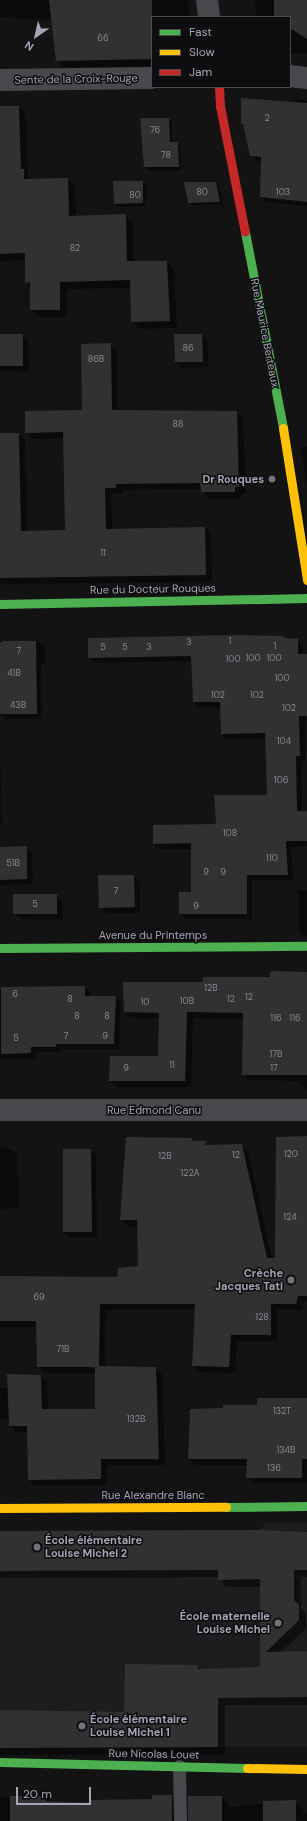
<!DOCTYPE html>
<html>
<head>
<meta charset="utf-8">
<style>
	body { margin:0 }
	#map { position:relative; width:307px; height:1821px; overflow:hidden; background:#131313; font-family:"DM Sans",sans-serif }
	div>[style] { position:absolute }
	[style*='--x'] { left:calc(var(--x)*1px); top:calc(var(--y)*1px); width:calc(var(--w)*1px); rotate:calc(var(--a)*1deg) }
	.built>* { inset:0; background:#1d1d1f }
	.shadow>* { inset:0; background:#0007 }
	.building>* { inset:0; background:#313132 }
	.lane>* { height:13px; margin:-6.5px; padding:0 6.5px; transform-origin:6.5px; border-radius:6.5px; background:#47474c }
	.street>* { height:22px; margin:-11px; padding:0 11px; transform-origin:11px; border-radius:11px; background:#47474c }
	.fast>* { height:9px; margin:-4.5px; padding:0 4.5px; transform-origin:4.5px; border-radius:4.5px; background:#4caf50 }
	.slow>* { height:9px; margin:-4.5px; padding:0 4.5px; transform-origin:4.5px; border-radius:4.5px; background:#ffc107 }
	.jam>* { height:9px; margin:-4.5px; padding:0 4.5px; transform-origin:4.5px; border-radius:4.5px; background:#c62828 }
	.dots>* { width:11px; height:11px; translate:-50% -50%; box-sizing:border-box; border:2px solid #0e0d0f; border-radius:50% }
	span { translate:-50% -50%; white-space:nowrap; text-align:center; line-height:1.15; -webkit-text-stroke:3px #0e0d0f; paint-order:stroke }
	.number-label { font-size:9px; color:#878894 }
	.number-label span { -webkit-text-stroke-width:0 }
	.street-label { font-size:11px; color:#a4a5b5 }
	.poi-label { font-size:11px; color:#a4a5b5; font-weight:700 }
	.right { translate:-100% -50%; text-align:right }
	.left { translate:0 -50%; text-align:left }
	.legend { position:absolute; left:151px; top:16px; width:140px; height:72px; box-sizing:border-box; background:#0e0d0f; border:1px solid #4a4a51; margin:0; padding:5px 7px; list-style:none; font-size:12px; color:#a4a5b5 }
	.legend li { display:flex; align-items:center; gap:8px; height:20px }
	.legend b { width:20px; border:1px solid #4a4a51 }
	.north { position:absolute; left:16px; top:16px; width:40px; height:40px; -webkit-text-stroke:3px #0e0d0f; paint-order:stroke; rotate:214deg; font-size:11px; font-weight:700; line-height:16px; text-align:center; color:#a4a5b5 }
	.north::after { content:''; display:block; margin:auto; width:14px; height:18px; background:#a4a5b5; clip-path:polygon(50% 0,100% 100%,50% 72%,0 100%) }
	.scale { position:absolute; left:16px; top:1787px; width:75px; height:18px; box-sizing:border-box; border:2px solid #a4a5b5; border-top:0; padding-left:5px; font-size:12px; line-height:14px; white-space:nowrap; color:#a4a5b5; -webkit-text-stroke:3px #0e0d0f; paint-order:stroke }
</style>
</head>
<body>
<div id="map">
	<div class="built">
		<div style="clip-path:polygon(266px 1522px,307px 1523px,307px 1747px,0 1748px,0 1531px,260px 1530px)"></div>
	</div>
	<div class="shadow">
		<div style="clip-path:polygon(0 0,188px 0,190px 17px,152px 17px,152px 66px,64px 68px,57px 60px,52px 20px,0 17px)"></div>
		<div style="clip-path:polygon(255px 0,307px 0,307px 54px,290px 54px,290px 17px,257px 17px)"></div>
		<div style="clip-path:polygon(295px 99px,307px 100px,307px 206px,266px 202px,261px 197px,262px 161px,256px 161px,251px 155px,245px 127px,242px 124px,295px 102px)"></div>
		<div style="clip-path:polygon(0 107px,18px 107px,26px 114px,28px 174px,31px 180px,68px 179px,75px 186px,76px 216px,126px 215px,133px 223px,133px 262px,167px 262px,174px 269px,177px 328px,140px 329px,132px 322px,131px 288px,67px 289px,67px 317px,39px 317px,31px 310px,31px 287px,26px 282px,26px 260px,0 261px)"></div>
		<div style="clip-path:polygon(168px 119px,172px 122px,172px 143px,180px 146px,181px 170px,149px 170px,145px 167px)"></div>
		<div style="clip-path:polygon(143px 182px,146px 185px,146px 206px,118px 207px,115px 204px)"></div>
		<div style="clip-path:polygon(216px 183px,219px 186px,223px 205px,192px 205px,189px 202px)"></div>
		<div style="clip-path:polygon(0 335px,22px 335px,28px 341px,29px 372px,0 370px)"></div>
		<div style="clip-path:polygon(202px 335px,208px 341px,208px 367px,182px 368px,176px 362px)"></div>
		<div style="clip-path:polygon(111px 344px,117px 351px,118px 411px,236px 412px,243px 419px,246px 493px,241px 494px,241px 498px,208px 499px,202px 489px,122px 490px,122px 494px,111px 494px,112px 530px,205px 528px,211px 535px,212px 582px,0 584px,0 434px,19px 434px,25px 440px,27px 532px,66px 531px,64px 438px,33px 439px,26px 432px,83px 411px)"></div>
		<div style="clip-path:polygon(300px 447px,307px 447px,307px 484px)"></div>
		<div style="clip-path:polygon(283px 637px,286px 639px,297px 640px,303px 645px,303px 655px,307px 655px,305px 761px,301px 761px,302px 812px,307px 812px,307px 846px,291px 847px,293px 880px,252px 880px,252px 919px,186px 919px,180px 914px,192px 893px,192px 849px,159px 849px,154px 844px,217px 825px,268px 796px,266px 738px,227px 739px,222px 734px,221px 707px,199px 707px,194px 702px,193px 661px,94px 663px,89px 657px)"></div>
		<div style="clip-path:polygon(0 642px,41px 642px,46px 647px,46px 664px,41px 664px,42px 719px,5px 719px,0 714px)"></div>
		<div style="clip-path:polygon(0 749px,2px 826px,0 826px)"></div>
		<div style="clip-path:polygon(26px 847px,32px 853px,33px 884px,0 885px,0 848px)"></div>
		<div style="clip-path:polygon(134px 876px,140px 882px,140px 913px,106px 913px,100px 907px)"></div>
		<div style="clip-path:polygon(298px 890px,307px 890px,307px 936px,299px 933px)"></div>
		<div style="clip-path:polygon(56px 895px,62px 901px,63px 920px,20px 919px,14px 913px)"></div>
		<div style="clip-path:polygon(307px 973px,307px 1090px,299px 1081px,249px 1080px,243px 1074px,244px 1018px,193px 1018px,191px 1087px,116px 1087px,110px 1081px,159px 1057px,159px 1018px,131px 1018px,125px 1012px,204px 983px)"></div>
		<div style="clip-path:polygon(85px 987px,90px 993px,90px 997px,116px 997px,121px 1002px,119px 1049px,61px 1049px,61px 1052px,36px 1052px,36px 1058px,0 1058px,0 988px)"></div>
		<div style="clip-path:polygon(307px 1137px,307px 1302px,304px 1302px,302px 1310px,277px 1310px,277px 1341px,237px 1341px,235px 1373px,200px 1372px,193px 1366px,196px 1310px,106px 1310px,105px 1367px,155px 1368px,162px 1374px,165px 1465px,107px 1465px,107px 1485px,35px 1486px,29px 1480px,28px 1432px,16px 1432px,10px 1425px,10px 1418px,0 1418px,0 1388px,9px 1388px,41px 1376px,47px 1382px,48px 1410px,96px 1410px,96px 1373px,44px 1373px,38px 1366px,37px 1327px,0 1327px,0 1278px,118px 1278px,139px 1267px,138px 1226px,128px 1226px,121px 1220px,191px 1139px,209px 1146px,241px 1145px,248px 1151px,272px 1259px,276px 1258px)"></div>
		<div style="clip-path:polygon(0 1146px,12px 1150px,17px 1155px,19px 1208px,0 1209px)"></div>
		<div style="clip-path:polygon(90px 1150px,96px 1155px,97px 1237px,69px 1237px,64px 1232px)"></div>
		<div style="clip-path:polygon(307px 1399px,307px 1483px,253px 1483px,247px 1477px,248px 1465px,195px 1465px,189px 1459px,224px 1409px)"></div>
		<div style="clip-path:polygon(0 1532px,307px 1533px,307px 1577px,301px 1577px,301px 1608px,306px 1613px,306px 1628px,281px 1652px,307px 1652px,307px 1705px,225px 1705px,225px 1754px,0 1755px,0 1711px,125px 1713px,198px 1666px,201px 1670px,261px 1668px,261px 1587px,226px 1587px,219px 1577px,0 1578px)"></div>
		<div style="clip-path:polygon(171px 1796px,179px 1804px,179px 1821px,0 1821px,0 1797px,46px 1797px,52px 1803px,92px 1804px)"></div>
		<div style="clip-path:polygon(189px 1797px,222px 1797px,230px 1807px,295px 1801px,303px 1809px,303px 1813px,307px 1813px,307px 1821px,189px 1821px)"></div>
	</div>
	<div class="building">
		<div style="clip-path:polygon(49px 0,152px 0,152px 59px,56px 61px)"></div>
		<div style="clip-path:polygon(274px 0,307px 0,307px 39px,290px 28px,290px 17px,274px 17px)"></div>
		<div style="clip-path:polygon(241px 98px,307px 103px,307px 202px,260px 197px,261px 157px,250px 156px,243px 124px,241px 124px)"></div>
		<div style="clip-path:polygon(0 106px,19px 106px,21px 169px,24px 169px,24px 179px,68px 178px,69px 216px,126px 214px,127px 261px,167px 261px,170px 321px,131px 322px,130px 280px,60px 282px,60px 310px,30px 310px,30px 282px,25px 283px,25px 253px,0 254px)"></div>
		<div style="clip-path:polygon(140px 118px,169px 118px,170px 142px,178px 142px,179px 167px,144px 167px)"></div>
		<div style="clip-path:polygon(113px 181px,143px 181px,143px 203px,114px 204px)"></div>
		<div style="clip-path:polygon(184px 182px,216px 182px,220px 202px,188px 203px)"></div>
		<div style="clip-path:polygon(0 334px,23px 334px,23px 366px,0 366px)"></div>
		<div style="clip-path:polygon(174px 334px,202px 334px,203px 362px,175px 362px)"></div>
		<div style="clip-path:polygon(111px 343px,112px 410px,237px 411px,239px 487px,235px 487px,235px 492px,201px 492px,200px 483px,116px 484px,116px 488px,105px 488px,106px 529px,205px 527px,206px 575px,0 578px,0 433px,19px 433px,21px 531px,65px 530px,63px 432px,25px 433px,25px 411px,82px 410px,81px 344px)"></div>
		<div style="clip-path:polygon(236px 635px,283px 636px,284px 638px,298px 639px,298px 654px,307px 654px,307px 716px,299px 716px,300px 756px,296px 756px,297px 811px,307px 811px,307px 841px,286px 841px,288px 875px,247px 875px,247px 914px,179px 914px,179px 892px,191px 892px,191px 843px,153px 844px,153px 825px,216px 824px,214px 795px,267px 795px,265px 733px,221px 734px,220px 702px,193px 702px,191px 656px,88px 658px,88px 638px)"></div>
		<div style="clip-path:polygon(3px 641px,36px 641px,37px 714px,0 714px,0 643px)"></div>
		<div style="clip-path:polygon(27px 846px,27px 879px,0 880px,0 847px)"></div>
		<div style="clip-path:polygon(98px 875px,134px 875px,135px 907px,99px 908px)"></div>
		<div style="clip-path:polygon(13px 894px,57px 894px,57px 914px,13px 914px)"></div>
		<div style="clip-path:polygon(275px 971px,307px 972px,307px 1075px,242px 1075px,243px 1013px,187px 1012px,185px 1081px,109px 1081px,110px 1056px,158px 1056px,159px 1013px,124px 1012px,123px 982px,203px 982px,203px 977px,270px 977px,270px 972px)"></div>
		<div style="clip-path:polygon(85px 986px,85px 996px,116px 996px,114px 1044px,56px 1044px,56px 1047px,31px 1047px,31px 1053px,1px 1054px,1px 987px)"></div>
		<div style="clip-path:polygon(307px 1136px,307px 1296px,298px 1296px,296px 1304px,271px 1304px,271px 1335px,231px 1335px,229px 1367px,192px 1366px,195px 1304px,100px 1304px,99px 1366px,156px 1367px,159px 1459px,101px 1459px,101px 1479px,28px 1480px,27px 1426px,9px 1426px,7px 1374px,41px 1375px,42px 1409px,95px 1409px,95px 1367px,37px 1367px,36px 1321px,0 1321px,0 1276px,117px 1277px,118px 1268px,138px 1266px,137px 1220px,120px 1220px,126px 1137px,192px 1138px,192px 1141px,206px 1141px,205px 1145px,242px 1144px,267px 1258px,275px 1258px,276px 1137px)"></div>
		<div style="clip-path:polygon(63px 1149px,91px 1149px,92px 1232px,63px 1232px)"></div>
		<div style="clip-path:polygon(257px 1398px,307px 1398px,307px 1459px,302px 1459px,302px 1478px,246px 1478px,247px 1459px,188px 1459px,190px 1409px,223px 1408px,223px 1405px,257px 1405px)"></div>
		<div style="clip-path:polygon(261px 1530px,307px 1532px,307px 1570px,294px 1570px,294px 1600px,299px 1605px,299px 1620px,266px 1652px,307px 1651px,307px 1697px,218px 1698px,218px 1747px,0 1748px,0 1710px,124px 1712px,125px 1664px,198px 1665px,198px 1669px,260px 1667px,260px 1579px,218px 1580px,218px 1570px,0 1571px,0 1531px)"></div>
		<div style="clip-path:polygon(152px 1795px,172px 1795px,172px 1821px,10px 1821px,10px 1796px,46px 1796px,46px 1801px,91px 1803px,91px 1800px,152px 1799px)"></div>
		<div style="clip-path:polygon(188px 1796px,222px 1796px,222px 1821px,188px 1821px)"></div>
		<div style="clip-path:polygon(296px 1800px,296px 1821px,263px 1821px,263px 1801px)"></div>
	</div>
	<div class="lane">
		<div style="--x:179;--y:1766;--w:55;--a:89"></div>
	</div>
	<div class="street">
		<div style="--x:207;--y:0;--w:17;--a:83"></div>
		<div style="--x:290;--y:76;--w:17;--a:7"></div>
		<div style="--x:0;--y:80;--w:152;--a:-0.8"></div>
		<div style="--x:0;--y:1110;--w:307;--a:0"></div>
	</div>
	<div class="fast">
		<div style="--x:245;--y:232;--w:200;--a:79"></div>
		<div style="--x:0;--y:604;--w:307;--a:-1.1"></div>
		<div style="--x:0;--y:948;--w:307;--a:-0.4"></div>
		<div style="--x:226;--y:1507;--w:81;--a:-0.7"></div>
		<div style="--x:0;--y:1762;--w:247;--a:1.4"></div>
	</div>
	<div class="slow">
		<div style="--x:283;--y:428;--w:154;--a:81"></div>
		<div style="--x:0;--y:1508;--w:226;--a:-0.3"></div>
		<div style="--x:247;--y:1768;--w:60;--a:1"></div>
	</div>
	<div class="jam">
		<div style="--x:219;--y:87;--w:19;--a:87"></div>
		<div style="--x:220;--y:106;--w:128;--a:78.8"></div>
	</div>
	<div class="dots">
		<div style="left:272px;top:479px;background:#71727c"></div>
		<div style="left:291px;top:1280px;background:#71727c"></div>
		<div style="left:37px;top:1547px;background:#71727c"></div>
		<div style="left:278px;top:1623px;background:#71727c"></div>
		<div style="left:82px;top:1726px;background:#71727c"></div>
	</div>
	<div class="number-label">
		<span style="left:103px;top:38px">66</span>
		<span style="left:267px;top:118px">2</span>
		<span style="left:155px;top:130px">76</span>
		<span style="left:166px;top:155px">78</span>
		<span style="left:202px;top:192px">80</span>
		<span style="left:283px;top:192px">103</span>
		<span style="left:135px;top:195px">80</span>
		<span style="left:75px;top:248px">82</span>
		<span style="left:188px;top:348px">86</span>
		<span style="left:96px;top:359px">86B</span>
		<span style="left:178px;top:424px">88</span>
		<span style="left:103px;top:553px">11</span>
		<span style="left:230px;top:641px">1</span>
		<span style="left:189px;top:642px">3</span>
		<span style="left:275px;top:646px">1</span>
		<span style="left:103px;top:647px">5</span>
		<span style="left:125px;top:647px">5</span>
		<span style="left:149px;top:647px">3</span>
		<span style="left:19px;top:651px">7</span>
		<span style="left:253px;top:658px">100</span>
		<span style="left:274px;top:658px">100</span>
		<span style="left:233px;top:659px">100</span>
		<span style="left:14px;top:673px">41B</span>
		<span style="left:282px;top:678px">100</span>
		<span style="left:218px;top:695px">102</span>
		<span style="left:257px;top:695px">102</span>
		<span style="left:18px;top:705px">43B</span>
		<span style="left:289px;top:708px">102</span>
		<span style="left:284px;top:741px">104</span>
		<span style="left:281px;top:780px">106</span>
		<span style="left:230px;top:833px">108</span>
		<span style="left:272px;top:858px">110</span>
		<span style="left:13px;top:863px">51B</span>
		<span style="left:206px;top:872px">9</span>
		<span style="left:223px;top:872px">9</span>
		<span style="left:116px;top:891px">7</span>
		<span style="left:35px;top:904px">5</span>
		<span style="left:196px;top:906px">9</span>
		<span style="left:211px;top:988px">12B</span>
		<span style="left:15px;top:994px">6</span>
		<span style="left:249px;top:997px">12</span>
		<span style="left:70px;top:999px">8</span>
		<span style="left:231px;top:999px">12</span>
		<span style="left:187px;top:1001px">10B</span>
		<span style="left:145px;top:1002px">10</span>
		<span style="left:77px;top:1016px">8</span>
		<span style="left:107px;top:1016px">8</span>
		<span style="left:276px;top:1018px">116</span>
		<span style="left:295px;top:1018px">116</span>
		<span style="left:66px;top:1036px">7</span>
		<span style="left:105px;top:1036px">9</span>
		<span style="left:16px;top:1038px">5</span>
		<span style="left:276px;top:1054px">17B</span>
		<span style="left:172px;top:1065px">11</span>
		<span style="left:126px;top:1068px">9</span>
		<span style="left:274px;top:1068px">17</span>
		<span style="left:291px;top:1154px">120</span>
		<span style="left:236px;top:1155px">12</span>
		<span style="left:165px;top:1156px">12B</span>
		<span style="left:190px;top:1173px">122A</span>
		<span style="left:290px;top:1217px">124</span>
		<span style="left:39px;top:1297px">69</span>
		<span style="left:262px;top:1317px">128</span>
		<span style="left:63px;top:1349px">71B</span>
		<span style="left:282px;top:1411px">132T</span>
		<span style="left:136px;top:1419px">132B</span>
		<span style="left:286px;top:1450px">134B</span>
		<span style="left:274px;top:1468px">136</span>
	</div>
	<div class="street-label">
		<span style="left:76px;top:79px;rotate:-1deg">Sente de la Croix-Rouge</span>
		<span style="left:265px;top:333px;rotate:79deg">Rue Maurice Berteaux</span>
		<span style="left:153px;top:589px;rotate:-1deg">Rue du Docteur Rouques</span>
		<span style="left:153px;top:935px">Avenue du Printemps</span>
		<span style="left:154px;top:1110px">Rue Edmond Canu</span>
		<span style="left:153px;top:1495px">Rue Alexandre Blanc</span>
		<span style="left:154px;top:1754px;rotate:1deg">Rue Nicolas Louet</span>
	</div>
	<div class="poi-label">
		<span class="right" style="left:264px;top:479px">Dr Rouques</span>
		<span class="right" style="left:283px;top:1280px">Crèche<br>Jacques Tati</span>
		<span class="left" style="left:45px;top:1547px">École élémentaire<br>Louise Michel 2</span>
		<span class="right" style="left:270px;top:1623px">École maternelle<br>Louise Michel</span>
		<span class="left" style="left:90px;top:1726px">École élémentaire<br>Louise Michel 1</span>
	</div>
	<ul class="legend">
	<li><b style="height:5px;background:#4caf50"></b>Fast</li>
	<li><b style="height:5px;background:#ffc107"></b>Slow</li>
	<li><b style="height:5px;background:#c62828"></b>Jam</li>
	</ul>
	<div class="north">N</div>
	<div class="scale">20 m</div>
</div>
</body>
</html>
